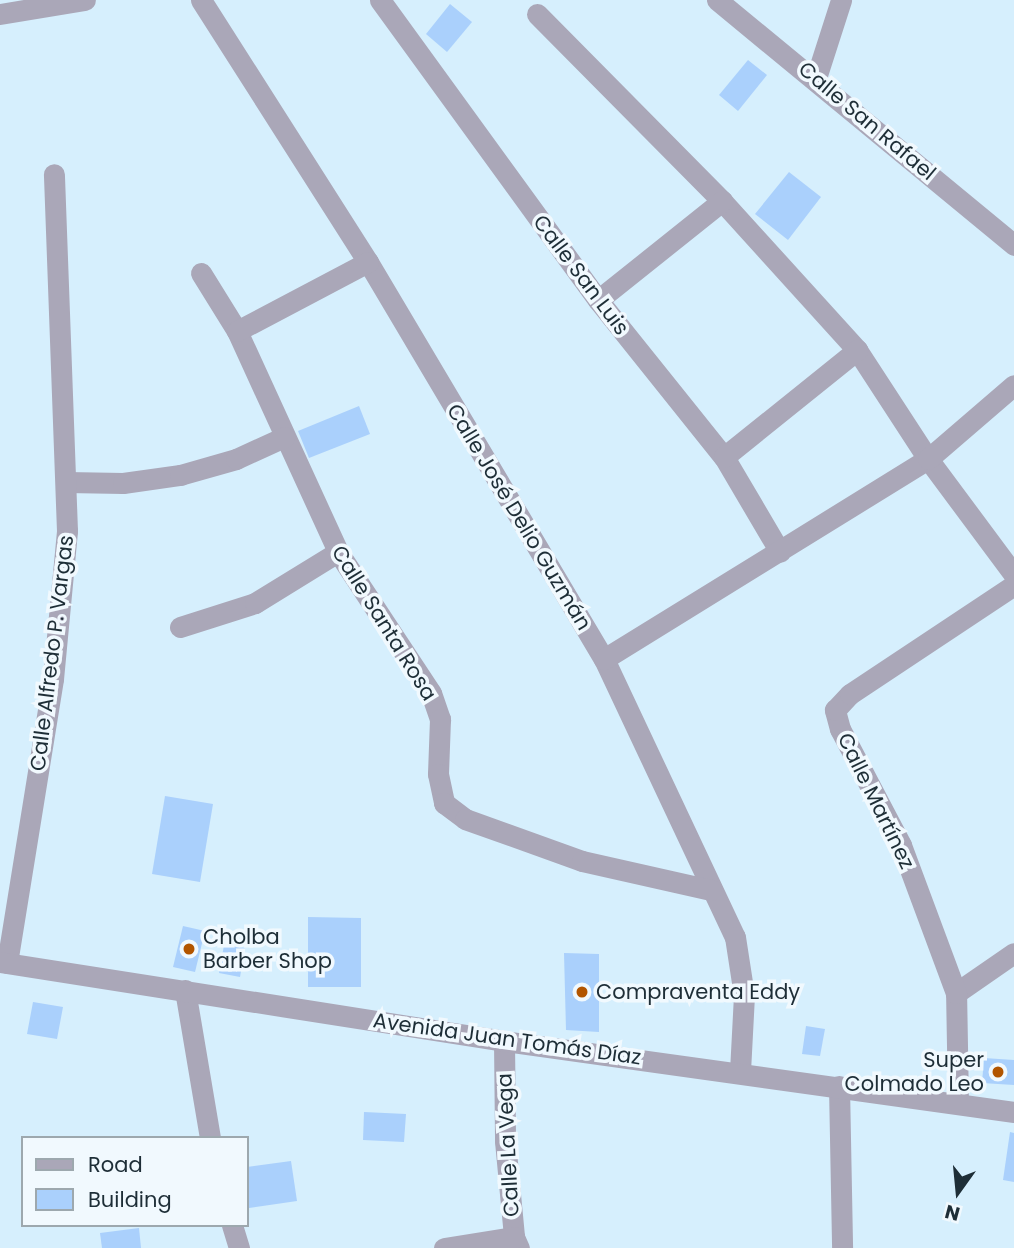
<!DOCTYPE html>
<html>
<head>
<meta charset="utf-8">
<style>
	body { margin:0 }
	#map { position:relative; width:1014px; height:1248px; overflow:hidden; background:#d6effd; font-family:Poppins,sans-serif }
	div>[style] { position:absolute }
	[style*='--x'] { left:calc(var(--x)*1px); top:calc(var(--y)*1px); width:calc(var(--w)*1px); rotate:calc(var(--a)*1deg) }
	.building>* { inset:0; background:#aad0fc }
	.minor>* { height:21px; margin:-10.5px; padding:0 10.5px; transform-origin:10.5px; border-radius:10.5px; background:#aaa7b8 }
	.tertiary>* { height:21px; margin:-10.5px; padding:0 10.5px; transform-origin:10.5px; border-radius:10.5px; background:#aaa7b8 }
	.dots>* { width:19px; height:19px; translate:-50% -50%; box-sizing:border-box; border:4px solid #f1f9fe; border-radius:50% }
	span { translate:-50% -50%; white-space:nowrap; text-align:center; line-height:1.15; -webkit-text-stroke:7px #f1f9fe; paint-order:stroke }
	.street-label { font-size:21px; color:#1e2e37 }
	.poi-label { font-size:21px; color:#1e2e37 }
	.left { translate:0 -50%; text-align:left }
	.right { translate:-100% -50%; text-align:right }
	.legend { position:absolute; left:21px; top:1136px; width:228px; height:91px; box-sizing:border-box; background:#f1f9fe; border:2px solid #9da8ae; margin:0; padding:9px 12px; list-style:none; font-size:21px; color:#1e2e37 }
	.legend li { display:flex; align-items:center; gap:14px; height:35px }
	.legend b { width:35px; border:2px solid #9da8ae }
	.north { position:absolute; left:923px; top:1157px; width:70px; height:70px; -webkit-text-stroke:5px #f1f9fe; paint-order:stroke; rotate:195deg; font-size:19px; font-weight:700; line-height:28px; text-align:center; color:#1e2e37 }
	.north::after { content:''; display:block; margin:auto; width:24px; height:32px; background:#1e2e37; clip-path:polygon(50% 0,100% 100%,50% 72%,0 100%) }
</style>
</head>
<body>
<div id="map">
	<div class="building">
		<div style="clip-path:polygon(450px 4px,472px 22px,447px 52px,426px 34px)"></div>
		<div style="clip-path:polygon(748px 60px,767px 75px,738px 111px,719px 95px)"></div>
		<div style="clip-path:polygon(789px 172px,821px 197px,788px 240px,755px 214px)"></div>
		<div style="clip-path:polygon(359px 406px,370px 434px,309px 458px,298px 431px)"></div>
		<div style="clip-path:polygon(165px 796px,213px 804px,200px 882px,152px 874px)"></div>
		<div style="clip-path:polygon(308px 917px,361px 918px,361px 987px,308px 987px)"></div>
		<div style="clip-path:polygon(183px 926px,205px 931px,195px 972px,173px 967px)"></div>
		<div style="clip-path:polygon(224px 945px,245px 948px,240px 977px,219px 973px)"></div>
		<div style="clip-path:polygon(564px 953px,599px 954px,599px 1032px,566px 1030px)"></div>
		<div style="clip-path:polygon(33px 1002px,63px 1007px,57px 1039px,27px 1034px)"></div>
		<div style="clip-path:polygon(806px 1026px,825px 1029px,820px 1056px,802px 1054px)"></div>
		<div style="clip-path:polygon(984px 1058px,1014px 1060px,1014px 1085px,982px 1083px)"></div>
		<div style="clip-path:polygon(364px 1112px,406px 1114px,404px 1142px,363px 1140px)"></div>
		<div style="clip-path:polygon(1010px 1132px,1014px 1133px,1014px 1182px,1003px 1180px)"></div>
		<div style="clip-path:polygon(291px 1161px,297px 1201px,249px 1208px,247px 1167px)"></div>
		<div style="clip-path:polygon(139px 1228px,141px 1248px,102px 1248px,100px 1233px)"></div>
	</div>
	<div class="minor">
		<div style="--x:201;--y:0;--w:311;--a:57.5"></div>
		<div style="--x:368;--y:262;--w:462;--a:59.3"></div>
		<div style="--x:604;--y:659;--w:307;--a:64.8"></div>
		<div style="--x:735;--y:937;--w:59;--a:81.2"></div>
		<div style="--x:744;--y:995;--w:76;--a:93"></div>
		<div style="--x:380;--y:0;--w:371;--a:54"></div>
		<div style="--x:598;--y:300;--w:201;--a:51.3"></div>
		<div style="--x:724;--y:457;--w:110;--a:59.5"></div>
		<div style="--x:717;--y:0;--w:385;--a:39.5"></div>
		<div style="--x:537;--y:14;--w:263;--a:45.3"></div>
		<div style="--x:722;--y:201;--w:201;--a:47.8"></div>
		<div style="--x:857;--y:350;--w:130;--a:56.9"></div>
		<div style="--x:928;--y:459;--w:144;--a:53.4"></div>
		<div style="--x:816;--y:78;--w:82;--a:-72.2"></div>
		<div style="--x:201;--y:273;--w:68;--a:58.2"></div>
		<div style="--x:237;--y:331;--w:243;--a:65.4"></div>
		<div style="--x:338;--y:552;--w:169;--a:56.6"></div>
		<div style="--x:431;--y:693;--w:28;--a:71"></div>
		<div style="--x:440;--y:719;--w:55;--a:92.1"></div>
		<div style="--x:438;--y:774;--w:30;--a:78"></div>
		<div style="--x:444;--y:803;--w:26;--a:37"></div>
		<div style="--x:465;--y:819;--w:124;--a:19.7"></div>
		<div style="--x:582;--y:861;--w:132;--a:12.7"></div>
		<div style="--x:598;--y:300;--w:159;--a:-38.6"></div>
		<div style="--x:237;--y:331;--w:148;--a:-27.8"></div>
		<div style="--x:724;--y:457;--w:171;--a:-38.8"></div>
		<div style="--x:66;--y:482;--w:57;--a:1"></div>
		<div style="--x:123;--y:483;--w:58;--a:-8"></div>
		<div style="--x:180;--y:475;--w:58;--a:-15.9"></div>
		<div style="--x:236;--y:459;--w:53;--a:-24.6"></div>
		<div style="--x:180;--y:627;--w:79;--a:-17.7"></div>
		<div style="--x:255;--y:603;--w:97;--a:-31.6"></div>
		<div style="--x:604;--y:659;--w:381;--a:-31.7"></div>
		<div style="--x:928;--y:459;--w:113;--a:-40.7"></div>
		<div style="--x:7;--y:963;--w:288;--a:-80.8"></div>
		<div style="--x:53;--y:679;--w:149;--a:-84.6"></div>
		<div style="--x:67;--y:531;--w:357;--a:-92.1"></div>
		<div style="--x:185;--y:990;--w:150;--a:80.4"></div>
		<div style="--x:956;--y:993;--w:70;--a:-34.6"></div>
		<div style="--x:504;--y:1041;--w:100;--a:89.4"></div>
		<div style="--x:505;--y:1141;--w:96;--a:84.6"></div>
		<div style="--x:514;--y:1237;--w:12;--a:66"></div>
		<div style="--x:839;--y:1086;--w:162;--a:88.9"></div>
		<div style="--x:958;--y:1103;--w:110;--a:-91"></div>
		<div style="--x:956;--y:993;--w:158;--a:-110.4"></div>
		<div style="--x:901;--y:845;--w:131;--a:-117.7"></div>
		<div style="--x:840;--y:729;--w:20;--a:-105"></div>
		<div style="--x:835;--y:710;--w:22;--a:-47"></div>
		<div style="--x:850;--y:694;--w:197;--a:-33.6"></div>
		<div style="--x:232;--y:1225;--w:24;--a:73"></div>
		<div style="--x:444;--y:1248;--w:71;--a:-8.9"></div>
	</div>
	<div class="tertiary">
		<div style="--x:0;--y:14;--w:86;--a:-9.4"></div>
		<div style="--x:0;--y:962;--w:510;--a:8.91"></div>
		<div style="--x:504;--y:1041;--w:515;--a:7.93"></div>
	</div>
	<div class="dots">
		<div style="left:189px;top:949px;background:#b25500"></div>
		<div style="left:582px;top:992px;background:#b25500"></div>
		<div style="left:998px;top:1072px;background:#b25500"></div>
	</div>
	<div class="street-label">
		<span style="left:867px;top:121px;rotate:40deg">Calle San Rafael</span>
		<span style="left:581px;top:275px;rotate:53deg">Calle San Luis</span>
		<span style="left:519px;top:517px;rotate:59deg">Calle José Delio Guzmán</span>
		<span style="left:384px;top:623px;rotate:58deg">Calle Santa Rosa</span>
		<span style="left:52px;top:653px;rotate:-83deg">Calle Alfredo P. Vargas</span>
		<span style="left:876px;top:801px;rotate:64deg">Calle Martínez</span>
		<span style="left:507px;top:1039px;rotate:8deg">Avenida Juan Tomás Díaz</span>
		<span style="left:508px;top:1145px;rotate:-93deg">Calle La Vega</span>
	</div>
	<div class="poi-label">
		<span class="left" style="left:203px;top:949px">Cholba<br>Barber Shop</span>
		<span class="left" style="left:596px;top:992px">Compraventa Eddy</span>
		<span class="right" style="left:984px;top:1072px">Super<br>Colmado Leo</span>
	</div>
	<ul class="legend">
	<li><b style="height:9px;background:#aaa7b8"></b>Road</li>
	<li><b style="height:19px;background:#aad0fc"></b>Building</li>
	</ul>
	<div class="north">N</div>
</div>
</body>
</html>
